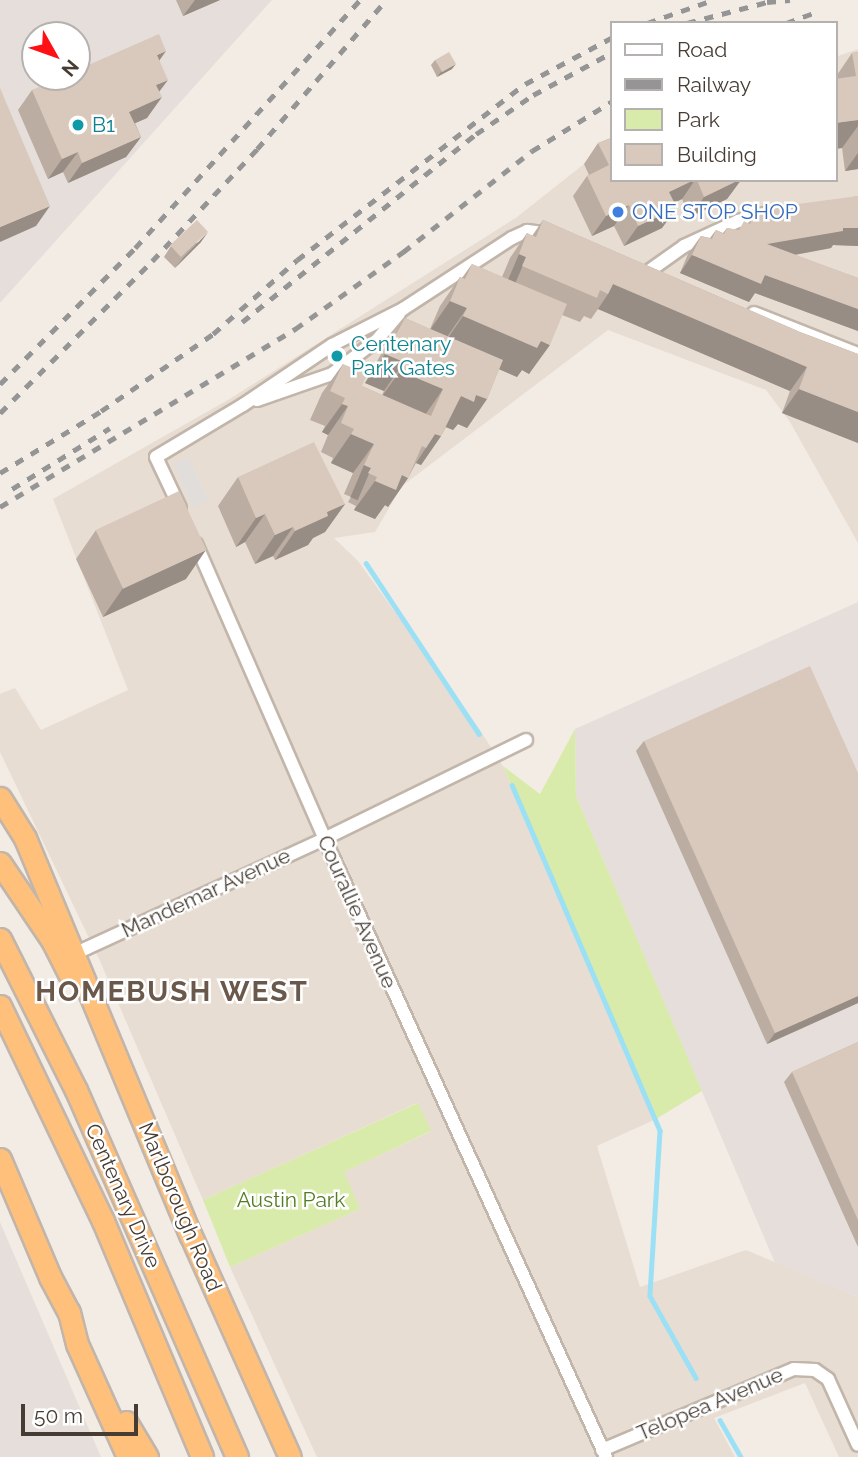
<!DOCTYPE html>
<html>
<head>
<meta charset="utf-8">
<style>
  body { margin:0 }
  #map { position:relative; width:858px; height:1457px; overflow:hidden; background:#f3ece5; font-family:Raleway,sans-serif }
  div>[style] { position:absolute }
  .residential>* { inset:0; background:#e8ddd2 }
  .industrial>* { inset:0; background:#e5deda }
  .green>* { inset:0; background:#d9ebaa }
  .parking>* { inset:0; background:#e1ddda; transform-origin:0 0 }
  .stream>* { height:4.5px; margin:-2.25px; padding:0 2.25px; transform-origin:2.25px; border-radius:2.25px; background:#9ce0f5 }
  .roads { filter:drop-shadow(2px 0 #c2b5aa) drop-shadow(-2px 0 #c2b5aa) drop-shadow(0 2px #c2b5aa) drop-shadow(0 -2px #c2b5aa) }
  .minor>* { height:12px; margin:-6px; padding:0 6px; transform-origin:6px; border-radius:6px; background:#fff }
  .trunk>* { height:21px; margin:-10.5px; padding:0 10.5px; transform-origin:10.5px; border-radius:10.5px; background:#ffc07b }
  .rail>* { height:4.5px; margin-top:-2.25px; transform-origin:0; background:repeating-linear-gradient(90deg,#959595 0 9px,transparent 0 18px) }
  .wall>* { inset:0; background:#bbada2 }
  .shaded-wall>* { inset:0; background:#988d84; transform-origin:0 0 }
  .building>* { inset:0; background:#d9c9bc; transform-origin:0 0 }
  .dots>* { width:19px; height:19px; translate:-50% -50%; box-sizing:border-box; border:4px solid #fff; border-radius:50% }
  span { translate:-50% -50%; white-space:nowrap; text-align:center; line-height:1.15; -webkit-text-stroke:5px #fff; paint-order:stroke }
  .culture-label { font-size:21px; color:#0d838f }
  .left { translate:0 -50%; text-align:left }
  .shop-label { font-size:21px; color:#366cbe }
  .street-label { font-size:21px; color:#463c34 }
  .park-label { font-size:21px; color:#547c24 }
  .district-label { font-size:28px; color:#6a584a; font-weight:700; letter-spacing:2px }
  .legend { position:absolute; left:610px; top:21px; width:228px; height:161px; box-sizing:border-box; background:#fff; border:2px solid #b5b1ae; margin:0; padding:9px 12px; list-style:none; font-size:21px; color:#463c34 }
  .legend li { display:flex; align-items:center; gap:14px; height:35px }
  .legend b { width:35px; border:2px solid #b5b1ae }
  .north { position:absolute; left:21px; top:21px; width:70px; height:70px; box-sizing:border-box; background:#fff; border:2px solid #b5b1ae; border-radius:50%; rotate:130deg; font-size:19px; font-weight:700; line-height:28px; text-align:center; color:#463c34 }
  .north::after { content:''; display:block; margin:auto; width:24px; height:32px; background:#ff1015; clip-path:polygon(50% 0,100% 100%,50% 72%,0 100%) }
  .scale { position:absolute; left:21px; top:1404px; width:117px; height:32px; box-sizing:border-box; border:4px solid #463c34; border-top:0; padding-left:9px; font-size:21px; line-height:24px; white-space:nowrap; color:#463c34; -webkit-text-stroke:5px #fff; paint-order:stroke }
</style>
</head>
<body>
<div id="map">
  <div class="residential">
    <i style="clip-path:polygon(858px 49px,858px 543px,790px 422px,766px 390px,608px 330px,402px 486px,375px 532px,334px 538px,358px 561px,478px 727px,503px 766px,656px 1119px,597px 1146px,640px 1287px,746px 1250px,858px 1297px,858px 1457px,839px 1457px,805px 1383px,714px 1418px,735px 1457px,317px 1457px,230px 1267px,360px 1209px,343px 1172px,430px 1132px,417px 1103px,203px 1200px,100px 961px,0 752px,0 694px,15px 688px,41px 730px,128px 690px,53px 499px,228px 400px,517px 217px,584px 164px,611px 151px,611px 180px,835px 180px,835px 57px)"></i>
  </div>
  <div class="industrial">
    <i style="clip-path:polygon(evenodd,0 0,272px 0,0 303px,0 0,35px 35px,77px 35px,77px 77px,35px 77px,35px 35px)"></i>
    <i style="clip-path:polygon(858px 602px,858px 1297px,775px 1263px,576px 796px,575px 729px)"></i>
    <i style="clip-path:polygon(0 1222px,101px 1457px,0 1457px)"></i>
  </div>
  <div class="green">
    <i style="clip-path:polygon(575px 729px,576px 796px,702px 1091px,656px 1119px,503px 766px,540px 794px)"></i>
    <i style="clip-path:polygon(418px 1103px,431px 1131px,344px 1172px,360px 1209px,230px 1267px,203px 1200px)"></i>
  </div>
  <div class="parking">
    <i style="left:189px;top:457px;width:48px;height:17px;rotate:66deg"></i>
  </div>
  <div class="stream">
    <i style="left:366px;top:563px;width:205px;rotate:56.5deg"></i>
    <i style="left:512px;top:785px;width:376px;rotate:66.8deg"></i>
    <i style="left:660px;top:1131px;width:165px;rotate:93.5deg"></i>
    <i style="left:650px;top:1296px;width:94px;rotate:60.7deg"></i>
    <i style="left:720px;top:1420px;width:43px;rotate:60.4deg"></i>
  </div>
  <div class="roads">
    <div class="minor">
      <i style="left:649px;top:271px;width:43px;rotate:-35.5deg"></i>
      <i style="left:684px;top:246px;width:60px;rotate:-24.8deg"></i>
      <i style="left:738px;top:221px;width:30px;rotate:-15deg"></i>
      <i style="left:754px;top:313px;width:112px;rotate:21.5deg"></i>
      <i style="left:257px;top:400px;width:79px;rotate:-19.1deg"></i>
      <i style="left:332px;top:374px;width:56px;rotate:-37.1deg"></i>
      <i style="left:377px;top:340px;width:34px;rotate:-50deg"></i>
      <i style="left:180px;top:508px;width:56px;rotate:-115.2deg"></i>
      <i style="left:156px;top:457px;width:101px;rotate:-30.9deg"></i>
      <i style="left:243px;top:405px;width:107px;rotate:-34deg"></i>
      <i style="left:332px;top:345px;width:80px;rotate:-26.9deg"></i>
      <i style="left:403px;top:309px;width:130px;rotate:-33.1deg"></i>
      <i style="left:512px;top:238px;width:17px;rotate:-25deg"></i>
      <i style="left:527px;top:231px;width:25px;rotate:7deg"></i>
      <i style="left:196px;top:544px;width:337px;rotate:66.4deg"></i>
      <i style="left:331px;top:853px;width:664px;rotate:65.52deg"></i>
      <i style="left:74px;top:954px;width:275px;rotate:-24.7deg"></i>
      <i style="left:324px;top:839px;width:225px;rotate:-26.1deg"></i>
      <i style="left:602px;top:1450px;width:208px;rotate:-22.9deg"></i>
      <i style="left:794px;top:1369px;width:21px;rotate:3deg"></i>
      <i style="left:815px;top:1370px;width:16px;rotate:35deg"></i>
      <i style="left:828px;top:1379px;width:72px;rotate:65.6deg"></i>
    </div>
    <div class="trunk">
      <i style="left:0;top:798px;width:47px;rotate:58deg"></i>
      <i style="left:25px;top:838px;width:431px;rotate:67.4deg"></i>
      <i style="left:191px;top:1236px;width:242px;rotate:65.9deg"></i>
      <i style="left:0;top:863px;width:93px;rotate:56deg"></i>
      <i style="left:52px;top:940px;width:38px;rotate:63deg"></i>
      <i style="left:0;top:939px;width:169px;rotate:63.3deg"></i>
      <i style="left:76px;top:1090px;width:401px;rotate:66.3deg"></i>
      <i style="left:0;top:1006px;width:238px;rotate:64.4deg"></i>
      <i style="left:103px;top:1221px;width:256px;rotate:67.2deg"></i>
      <i style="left:0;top:1159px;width:128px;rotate:67deg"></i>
      <i style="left:50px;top:1277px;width:40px;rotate:62deg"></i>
      <i style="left:69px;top:1312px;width:33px;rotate:76deg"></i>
      <i style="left:77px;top:1344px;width:124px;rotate:65.7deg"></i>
      <i style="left:126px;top:1422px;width:41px;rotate:59deg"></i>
    </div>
  </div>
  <div class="rail">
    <i style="left:647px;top:23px;width:70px;rotate:-19.2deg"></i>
    <i style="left:687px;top:23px;width:83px;rotate:-14.7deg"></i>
    <i style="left:767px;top:2px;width:23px;rotate:-5deg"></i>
    <i style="left:786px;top:23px;width:30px;rotate:-20deg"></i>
    <i style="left:242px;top:322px;width:300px;rotate:-38.8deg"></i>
    <i style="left:476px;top:134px;width:69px;rotate:-34.4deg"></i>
    <i style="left:533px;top:95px;width:89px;rotate:-28.3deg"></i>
    <i style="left:0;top:384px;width:192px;rotate:-45.2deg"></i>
    <i style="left:135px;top:248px;width:335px;rotate:-47.8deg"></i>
    <i style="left:0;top:413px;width:215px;rotate:-45deg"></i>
    <i style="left:152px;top:261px;width:154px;rotate:-46.8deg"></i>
    <i style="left:257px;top:149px;width:197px;rotate:-49.1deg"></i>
    <i style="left:0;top:473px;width:119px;rotate:-31.5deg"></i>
    <i style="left:101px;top:411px;width:136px;rotate:-34.5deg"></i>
    <i style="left:213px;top:334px;width:112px;rotate:-41.4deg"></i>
    <i style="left:297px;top:260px;width:288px;rotate:-37.7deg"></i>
    <i style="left:525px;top:84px;width:98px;rotate:-28.1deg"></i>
    <i style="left:12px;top:489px;width:115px;rotate:-31.9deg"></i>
    <i style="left:0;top:507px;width:345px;rotate:-31.1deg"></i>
    <i style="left:295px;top:329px;width:133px;rotate:-35.5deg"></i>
    <i style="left:403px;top:252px;width:164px;rotate:-38.1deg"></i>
    <i style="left:532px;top:151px;width:93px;rotate:-31.8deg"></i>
  </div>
  <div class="wall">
    <i style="clip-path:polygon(176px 0,220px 0,183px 16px)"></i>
    <i style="clip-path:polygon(858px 52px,858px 169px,845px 171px,842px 148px,835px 149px,835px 78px,852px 53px)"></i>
    <i style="clip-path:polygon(435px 60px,452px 69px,437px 77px,431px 65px)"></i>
    <i style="clip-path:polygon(159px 61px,159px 92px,147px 118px,135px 123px,141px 137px,126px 157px,68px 183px,63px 172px,48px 179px,18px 110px,32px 90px)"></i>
    <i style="clip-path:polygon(611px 138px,611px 180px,741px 180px,727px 199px,690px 217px,682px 199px,674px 203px,662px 228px,624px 246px,614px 226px,592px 236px,573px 196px,587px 176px,589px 175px,584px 164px,598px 143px)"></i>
    <i style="clip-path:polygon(858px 196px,858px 246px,833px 245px,831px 248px,795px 255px,858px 278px,858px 331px,755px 293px,749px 302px,680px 273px,688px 254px,701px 236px,710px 238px,716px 230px,723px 233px,727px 228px,738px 230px,748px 223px,753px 217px)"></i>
    <i style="clip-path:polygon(543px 220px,800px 332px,858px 354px,858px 443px,782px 413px,790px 391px,598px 309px,591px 319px,584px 316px,580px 322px,562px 315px,529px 374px,522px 370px,517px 377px,499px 369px,487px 399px,467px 428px,458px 424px,453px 430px,446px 427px,441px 436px,421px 465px,416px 463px,408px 478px,388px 507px,385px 505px,375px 519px,354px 510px,356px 506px,348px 502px,351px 497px,344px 494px,353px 473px,331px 463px,333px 458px,321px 452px,328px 435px,322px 432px,325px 426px,310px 420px,322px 393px,343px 364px,362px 386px,382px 395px,384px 391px,365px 383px,385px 347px,405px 318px,430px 329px,440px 306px,460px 277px,462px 278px,472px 264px,502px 277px,510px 258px,527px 233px,532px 236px)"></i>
    <i style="clip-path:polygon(201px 242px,175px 268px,164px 257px,171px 246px)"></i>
    <i style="clip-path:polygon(238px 477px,345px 504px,325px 532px,313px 538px,308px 545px,275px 560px,273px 556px,255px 564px,245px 542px,236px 547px,218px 506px)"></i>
    <i style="clip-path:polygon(96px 530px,186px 579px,103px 617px,76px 559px)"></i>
    <i style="clip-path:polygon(644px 741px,858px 773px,858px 1003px,767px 1044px,636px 751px)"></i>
    <i style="clip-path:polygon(858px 1042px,858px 1247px,784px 1082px,792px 1072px)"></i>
  </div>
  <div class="shaded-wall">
    <i style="clip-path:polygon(195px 0,220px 0,183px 16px)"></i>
    <i style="clip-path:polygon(166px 51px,152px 71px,157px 55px)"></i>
    <i style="clip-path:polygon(456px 64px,452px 69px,437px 77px,441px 72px)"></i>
    <i style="clip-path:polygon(168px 80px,153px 100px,156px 85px)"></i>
    <i style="clip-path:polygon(162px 97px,147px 118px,115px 132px,129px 112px)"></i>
    <i style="clip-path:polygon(858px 120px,858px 126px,842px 148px,835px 149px,835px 123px)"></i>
    <i style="clip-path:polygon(141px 137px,126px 157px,68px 183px,82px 163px)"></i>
    <i style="clip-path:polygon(78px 152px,63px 172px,48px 179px,62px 159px)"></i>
    <i style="clip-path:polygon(858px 153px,858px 169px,845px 171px)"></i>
    <i style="clip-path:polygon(694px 180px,695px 180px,682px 199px,655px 212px,669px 192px)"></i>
    <i style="clip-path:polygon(739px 180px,741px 180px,727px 199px,690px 217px,704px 197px)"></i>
    <i style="clip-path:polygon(629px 205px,614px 226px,592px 236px,606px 216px)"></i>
    <i style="clip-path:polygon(50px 206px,36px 226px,0 242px,0 227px)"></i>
    <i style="clip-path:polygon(677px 208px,662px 228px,624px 246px,638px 226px)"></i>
    <i style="clip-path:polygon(843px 228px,858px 228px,858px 246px,833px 245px,831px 248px,755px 262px,767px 244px)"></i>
    <i style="clip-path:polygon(208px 232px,201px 242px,175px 268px,183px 258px)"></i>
    <i style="left:519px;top:254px;width:8px;height:29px;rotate:23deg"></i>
    <i style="clip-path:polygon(692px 255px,765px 275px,858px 309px,858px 331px,755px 293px,749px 302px,680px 273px)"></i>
    <i style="clip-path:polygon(613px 284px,807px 367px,790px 391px,598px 309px,608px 294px)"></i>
    <i style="clip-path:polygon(450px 301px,467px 308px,447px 337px,430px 330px)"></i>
    <i style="clip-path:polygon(463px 316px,541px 341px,550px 345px,529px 374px,522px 370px,517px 377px,443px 345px)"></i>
    <i style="clip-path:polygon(385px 354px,404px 362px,384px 391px,365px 383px)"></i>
    <i style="clip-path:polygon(400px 371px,443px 389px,423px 418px,380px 399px)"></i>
    <i style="clip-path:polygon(799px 389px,858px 412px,858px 443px,782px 413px)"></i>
    <i style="clip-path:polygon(476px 395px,487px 399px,467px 428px,458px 424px,453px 430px,441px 425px,461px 396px)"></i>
    <i style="clip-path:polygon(342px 404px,348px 406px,328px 435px,322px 432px)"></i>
    <i style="clip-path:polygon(351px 434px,374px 444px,353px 473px,331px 463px)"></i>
    <i style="clip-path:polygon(435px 434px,441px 436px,421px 465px,416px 463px)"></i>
    <i style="left:364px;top:465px;width:8px;height:35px;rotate:23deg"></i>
    <i style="clip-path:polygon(402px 475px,408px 478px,388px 507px,385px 505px,375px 519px,354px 510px,375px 481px)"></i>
    <i style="clip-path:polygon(345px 504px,325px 532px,313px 538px,308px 545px,275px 560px,295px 531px,327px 512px)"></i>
    <i style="clip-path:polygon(265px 514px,245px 542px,236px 547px,256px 518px)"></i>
    <i style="clip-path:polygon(293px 527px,273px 556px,255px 564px,275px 535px)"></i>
    <i style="clip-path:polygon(206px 550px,186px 579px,103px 617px,123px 588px)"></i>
    <i style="clip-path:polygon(858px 996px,858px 1003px,767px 1044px,775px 1033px)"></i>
  </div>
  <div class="building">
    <i style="clip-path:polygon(159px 34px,166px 51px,157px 55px,168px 80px,156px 85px,162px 97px,129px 112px,141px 137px,82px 163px,78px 152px,62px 159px,32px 90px,62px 77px,77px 77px,77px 70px)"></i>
    <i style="left:449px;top:52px;width:14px;height:16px;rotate:60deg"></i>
    <i style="clip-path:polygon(858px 52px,858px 120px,835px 123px,835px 79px,856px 76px,852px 53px)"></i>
    <i style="clip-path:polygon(0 88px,50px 206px,0 227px)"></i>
    <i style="clip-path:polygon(611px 138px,611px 180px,694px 180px,669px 192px,677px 208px,638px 226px,629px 205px,606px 216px,587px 176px,609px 165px,598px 143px)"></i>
    <i style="clip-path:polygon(697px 180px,739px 180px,704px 197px)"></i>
    <i style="clip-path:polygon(858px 196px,858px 228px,843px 228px,843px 231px,767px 244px,858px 278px,858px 309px,765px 275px,761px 284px,692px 255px,701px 236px,712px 239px,716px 230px,724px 234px,727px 228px,739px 230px,744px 221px,750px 224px,753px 217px,783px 206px)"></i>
    <i style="left:197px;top:220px;width:16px;height:37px;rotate:47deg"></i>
    <i style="clip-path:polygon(543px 220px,800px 332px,858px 354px,858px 412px,799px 389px,807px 367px,613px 284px,608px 294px,600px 290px,597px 298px,522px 266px,526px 257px,519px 254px,527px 233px,536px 237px)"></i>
    <i style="clip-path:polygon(472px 264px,567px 304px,550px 345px,541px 341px,537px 348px,463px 316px,467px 308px,450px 301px,460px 277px,465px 279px)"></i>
    <i style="clip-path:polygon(405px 318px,503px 360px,487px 399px,476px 395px,474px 402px,461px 396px,441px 436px,435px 434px,426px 448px,422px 446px,408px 478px,402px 475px,396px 490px,375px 481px,377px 477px,368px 473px,371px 468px,364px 465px,374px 444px,351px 434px,354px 429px,341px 423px,348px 406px,342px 404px,345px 398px,330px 391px,343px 364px,367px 374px,362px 386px,431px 416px,443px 389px,400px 371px,404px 362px,385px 354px)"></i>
    <i style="clip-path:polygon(314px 442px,345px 504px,327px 512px,328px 516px,295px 531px,293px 527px,275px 535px,265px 514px,256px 518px,238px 477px)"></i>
    <i style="left:179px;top:491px;width:65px;height:92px;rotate:65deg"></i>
    <i style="clip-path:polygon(810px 666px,858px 773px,858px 996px,775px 1033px,644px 741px)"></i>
    <i style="clip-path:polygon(858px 1042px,858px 1220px,792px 1072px)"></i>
  </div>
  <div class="dots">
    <i style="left:78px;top:125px;background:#0f9aa8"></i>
    <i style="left:618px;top:212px;background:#3f7fe0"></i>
    <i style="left:337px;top:356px;background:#0f9aa8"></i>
  </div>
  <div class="culture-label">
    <span class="left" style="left:92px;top:125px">B1</span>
    <span class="left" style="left:351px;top:356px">Centenary<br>Park Gates</span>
  </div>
  <div class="shop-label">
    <span class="left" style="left:632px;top:212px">ONE STOP SHOP</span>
  </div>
  <div class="street-label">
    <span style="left:206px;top:893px;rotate:-25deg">Mandemar Avenue</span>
    <span style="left:357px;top:912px;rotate:66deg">Courallie Avenue</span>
    <span style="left:123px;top:1196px;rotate:66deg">Centenary Drive</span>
    <span style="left:180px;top:1207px;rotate:67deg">Marlborough Road</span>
    <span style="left:710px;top:1404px;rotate:-23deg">Telopea Avenue</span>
  </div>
  <div class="park-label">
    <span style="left:291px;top:1200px">Austin Park</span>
  </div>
  <div class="district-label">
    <span style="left:172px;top:992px">HOMEBUSH WEST</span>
  </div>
  <ul class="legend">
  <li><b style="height:9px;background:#fff"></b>Road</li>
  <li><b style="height:9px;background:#959595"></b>Railway</li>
  <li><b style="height:19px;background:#d9ebaa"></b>Park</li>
  <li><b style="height:19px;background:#d9c9bc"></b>Building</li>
  </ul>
  <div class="north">N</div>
  <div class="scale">50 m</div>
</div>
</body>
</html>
